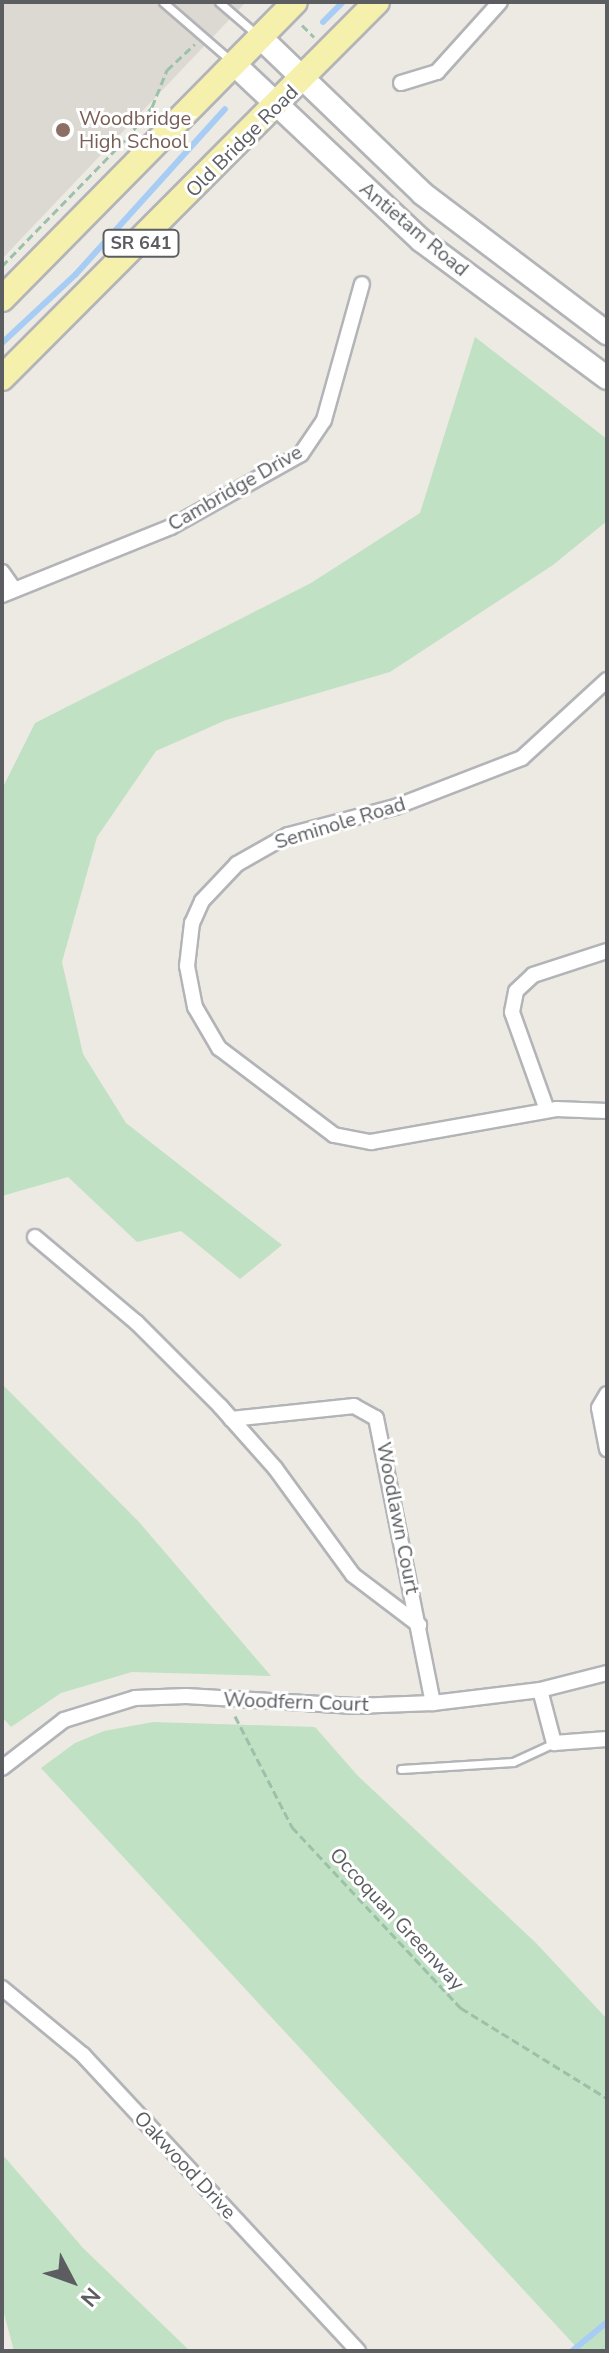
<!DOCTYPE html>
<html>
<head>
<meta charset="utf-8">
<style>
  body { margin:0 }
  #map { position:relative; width:609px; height:2353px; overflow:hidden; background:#eceae2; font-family:"Nunito Sans",sans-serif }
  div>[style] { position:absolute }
  .education>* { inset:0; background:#dbd9d1 }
  .green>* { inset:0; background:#c1e1c4 }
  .stream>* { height:6px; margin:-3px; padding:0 3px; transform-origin:3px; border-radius:3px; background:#a8cdf5 }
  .path>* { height:3px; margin-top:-1.5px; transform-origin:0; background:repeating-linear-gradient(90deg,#9cc1a9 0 8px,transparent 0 12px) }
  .roads { filter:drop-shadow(2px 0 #b3b4b8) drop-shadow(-2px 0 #b3b4b8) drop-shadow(0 2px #b3b4b8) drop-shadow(0 -2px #b3b4b8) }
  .lane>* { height:7px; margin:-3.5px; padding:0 3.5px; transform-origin:3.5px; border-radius:3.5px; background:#fff }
  .street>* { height:14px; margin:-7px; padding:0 7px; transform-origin:7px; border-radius:7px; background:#fff }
  .secondary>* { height:22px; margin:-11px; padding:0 11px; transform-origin:11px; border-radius:11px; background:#fff }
  .primary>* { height:24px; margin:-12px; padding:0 12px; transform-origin:12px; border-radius:12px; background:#f6f0ad }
  .dots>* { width:22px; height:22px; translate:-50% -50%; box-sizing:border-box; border:4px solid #fff; border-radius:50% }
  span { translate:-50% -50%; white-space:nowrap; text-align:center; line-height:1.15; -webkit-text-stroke:6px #fff; paint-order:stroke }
  .shield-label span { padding:2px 6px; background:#fff; border:2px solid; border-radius:6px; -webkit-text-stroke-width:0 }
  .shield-label { font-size:18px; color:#5b5d61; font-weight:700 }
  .education-label { font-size:20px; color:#785e54 }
  .left { translate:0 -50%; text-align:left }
  .street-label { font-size:20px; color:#5b5d61 }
  .frame { position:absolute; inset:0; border:4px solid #5b5d61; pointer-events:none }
  .north { position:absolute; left:32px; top:2241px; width:80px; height:80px; -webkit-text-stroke:6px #fff; paint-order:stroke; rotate:131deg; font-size:22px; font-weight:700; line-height:32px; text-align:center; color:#5b5d61 }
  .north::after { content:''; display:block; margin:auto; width:28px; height:36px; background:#5b5d61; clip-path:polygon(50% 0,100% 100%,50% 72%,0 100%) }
</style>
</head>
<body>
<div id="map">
  <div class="education">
    <i style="clip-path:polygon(2px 2px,246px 2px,2px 259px)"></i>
  </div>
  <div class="green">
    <i style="clip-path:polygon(475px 337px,607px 439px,607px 521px,553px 565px,390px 672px,226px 720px,156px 751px,97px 837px,62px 962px,83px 1054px,126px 1123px,282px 1245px,240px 1279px,181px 1231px,137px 1242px,68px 1177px,2px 1196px,2px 789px,35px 723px,311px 583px,420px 513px)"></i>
    <i style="clip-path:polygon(2px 1384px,139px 1522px,271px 1676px,132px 1672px,61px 1693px,11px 1727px,2px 1717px)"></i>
    <i style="clip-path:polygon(153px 1722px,315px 1727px,358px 1776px,536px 1943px,607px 2019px,607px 2351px,580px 2351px,41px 1768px,75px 1743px,104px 1731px)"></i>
    <i style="clip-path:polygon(2px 2154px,83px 2248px,190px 2351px,14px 2351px,2px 2306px)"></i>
  </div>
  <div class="stream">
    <i style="left:323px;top:22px;width:28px;rotate:-45deg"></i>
    <i style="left:2px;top:343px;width:101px;rotate:-43deg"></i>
    <i style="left:76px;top:274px;width:222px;rotate:-47.9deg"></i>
    <i style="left:572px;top:2351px;width:45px;rotate:-39.6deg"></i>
  </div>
  <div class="path">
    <i style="left:302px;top:25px;width:17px;rotate:45deg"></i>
    <i style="left:2px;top:266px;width:177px;rotate:-45.7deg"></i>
    <i style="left:126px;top:139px;width:41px;rotate:-50.9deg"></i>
    <i style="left:152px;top:107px;width:40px;rotate:-68deg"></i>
    <i style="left:167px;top:70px;width:38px;rotate:-43deg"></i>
    <i style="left:235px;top:1716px;width:125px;rotate:62.8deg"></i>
    <i style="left:292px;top:1827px;width:248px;rotate:47deg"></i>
    <i style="left:461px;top:2008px;width:172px;rotate:31.7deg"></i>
  </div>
  <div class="roads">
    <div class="lane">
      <i style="left:163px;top:2px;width:90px;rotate:40.9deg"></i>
      <i style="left:219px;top:2px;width:48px;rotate:40.7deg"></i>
      <i style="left:401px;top:1769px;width:112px;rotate:-3.6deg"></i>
      <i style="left:513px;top:1762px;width:45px;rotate:-24.9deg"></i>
    </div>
    <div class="street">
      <i style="left:401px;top:83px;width:38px;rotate:-17deg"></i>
      <i style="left:437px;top:72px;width:94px;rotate:-48deg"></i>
      <i style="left:2px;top:572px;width:19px;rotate:55deg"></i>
      <i style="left:2px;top:595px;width:182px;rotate:-21.9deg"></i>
      <i style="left:171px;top:527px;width:149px;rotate:-29.3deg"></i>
      <i style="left:301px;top:454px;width:41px;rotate:-55.9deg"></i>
      <i style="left:324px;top:420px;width:141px;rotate:-74.4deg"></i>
      <i style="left:607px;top:680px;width:115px;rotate:137.5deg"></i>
      <i style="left:522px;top:758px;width:136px;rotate:158.9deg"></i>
      <i style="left:395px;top:807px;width:111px;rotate:165.3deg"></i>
      <i style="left:288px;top:835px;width:59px;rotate:150.4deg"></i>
      <i style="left:237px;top:864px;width:51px;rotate:133.4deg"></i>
      <i style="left:202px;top:901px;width:24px;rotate:114deg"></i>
      <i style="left:192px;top:923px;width:43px;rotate:96.6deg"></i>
      <i style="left:187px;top:966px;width:42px;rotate:79deg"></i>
      <i style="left:195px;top:1007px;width:48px;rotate:59.7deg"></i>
      <i style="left:219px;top:1048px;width:144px;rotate:37.1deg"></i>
      <i style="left:334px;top:1135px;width:38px;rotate:11deg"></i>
      <i style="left:371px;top:1142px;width:188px;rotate:-10.1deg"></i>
      <i style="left:556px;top:1109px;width:51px;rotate:2.2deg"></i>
      <i style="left:547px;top:1110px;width:104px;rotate:-109.7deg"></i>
      <i style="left:512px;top:1012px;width:21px;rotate:-79deg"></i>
      <i style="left:516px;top:991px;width:23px;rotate:-43deg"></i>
      <i style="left:533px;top:975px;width:78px;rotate:-18deg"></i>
      <i style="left:35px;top:1237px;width:132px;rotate:40.1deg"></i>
      <i style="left:136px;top:1322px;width:119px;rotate:45deg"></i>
      <i style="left:220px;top:1406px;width:83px;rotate:48.4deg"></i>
      <i style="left:275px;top:1468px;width:132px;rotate:53.9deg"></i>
      <i style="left:353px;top:1575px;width:83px;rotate:37.1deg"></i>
      <i style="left:607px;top:1394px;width:16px;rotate:120deg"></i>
      <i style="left:599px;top:1408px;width:42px;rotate:79deg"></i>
      <i style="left:231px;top:1419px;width:124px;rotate:-6deg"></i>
      <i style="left:354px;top:1406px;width:25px;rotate:29deg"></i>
      <i style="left:376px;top:1418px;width:291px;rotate:78.7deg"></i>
      <i style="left:540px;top:1690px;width:55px;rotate:75.2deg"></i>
      <i style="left:554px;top:1743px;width:53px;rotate:-4.3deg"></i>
      <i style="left:2px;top:1768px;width:78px;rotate:-37.7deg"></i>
      <i style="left:64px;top:1720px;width:74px;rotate:-17.2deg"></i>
      <i style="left:135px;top:1698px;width:51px;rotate:-2.2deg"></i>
      <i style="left:186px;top:1696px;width:169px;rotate:3.4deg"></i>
      <i style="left:355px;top:1706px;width:78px;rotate:-2.2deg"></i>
      <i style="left:433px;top:1703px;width:108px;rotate:-6.9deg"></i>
      <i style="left:540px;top:1690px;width:69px;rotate:-14.2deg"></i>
      <i style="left:2px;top:1988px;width:105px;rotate:39.6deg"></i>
      <i style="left:83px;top:2055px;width:404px;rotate:47.1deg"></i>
    </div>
    <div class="secondary">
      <i style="left:260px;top:37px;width:226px;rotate:43.9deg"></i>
      <i style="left:423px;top:194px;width:231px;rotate:37.1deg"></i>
      <i style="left:234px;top:64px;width:258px;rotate:43.3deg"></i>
      <i style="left:422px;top:241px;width:230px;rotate:36.5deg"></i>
    </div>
    <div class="primary">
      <i style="left:2px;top:299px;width:417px;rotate:-45.4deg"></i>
      <i style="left:2px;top:378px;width:531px;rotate:-45.08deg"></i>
    </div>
  </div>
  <div class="dots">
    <i style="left:63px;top:130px;background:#8d6e63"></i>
  </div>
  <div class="shield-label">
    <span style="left:141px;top:243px">SR 641</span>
  </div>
  <div class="education-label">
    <span class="left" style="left:79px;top:130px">Woodbridge<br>High School</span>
  </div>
  <div class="street-label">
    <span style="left:242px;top:141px;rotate:-45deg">Old Bridge Road</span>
    <span style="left:414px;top:229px;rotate:40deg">Antietam Road</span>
    <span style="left:235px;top:488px;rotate:-30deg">Cambridge Drive</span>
    <span style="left:340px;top:823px;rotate:-17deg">Seminole Road</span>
    <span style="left:398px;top:1518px;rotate:79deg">Woodlawn Court</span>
    <span style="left:296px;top:1702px;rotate:2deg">Woodfern Court</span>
    <span style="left:397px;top:1919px;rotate:47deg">Occoquan Greenway</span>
    <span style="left:185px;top:2165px;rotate:47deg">Oakwood Drive</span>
  </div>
  <div class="frame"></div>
  <div class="north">N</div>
</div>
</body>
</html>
